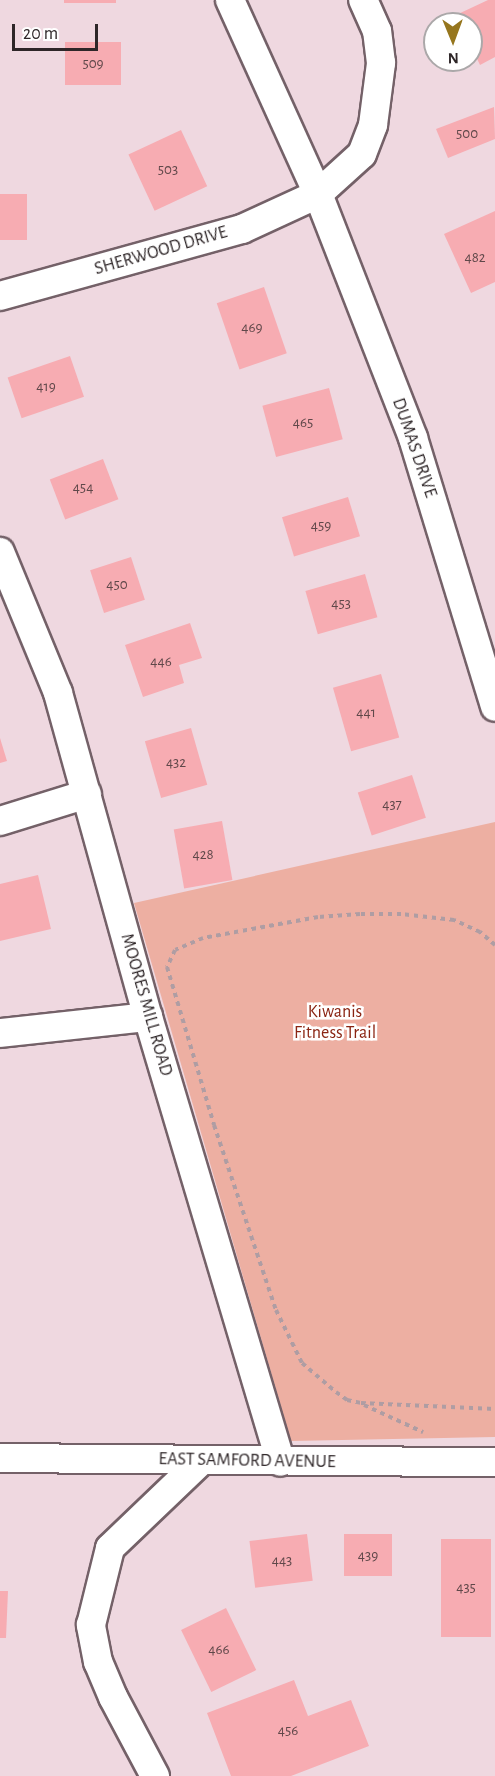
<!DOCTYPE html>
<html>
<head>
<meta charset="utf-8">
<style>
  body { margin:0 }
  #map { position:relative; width:495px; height:1776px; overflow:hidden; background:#efd8e0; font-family:"Alegreya Sans",sans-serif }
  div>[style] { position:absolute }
  .green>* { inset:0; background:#edafa2 }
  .building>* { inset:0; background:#f7acb2; transform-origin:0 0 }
  .path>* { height:4px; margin-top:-2px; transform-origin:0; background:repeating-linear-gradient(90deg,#af9da3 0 4.5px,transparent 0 9px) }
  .roads { filter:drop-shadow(2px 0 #746168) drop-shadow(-2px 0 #746168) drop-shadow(0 2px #746168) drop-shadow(0 -2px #746168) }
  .minor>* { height:28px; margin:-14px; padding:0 14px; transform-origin:14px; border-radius:14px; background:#fff }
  span { translate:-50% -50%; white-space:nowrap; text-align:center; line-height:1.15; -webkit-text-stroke:5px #fff; paint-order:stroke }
  .number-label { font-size:15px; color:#60484a }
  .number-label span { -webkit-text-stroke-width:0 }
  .street-label { font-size:18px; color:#2e2628 }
  .park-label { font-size:18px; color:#8a2412 }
  .north { position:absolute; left:423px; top:12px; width:60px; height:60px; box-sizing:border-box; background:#fff; border:2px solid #aba8a9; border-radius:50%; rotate:179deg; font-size:16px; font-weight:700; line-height:24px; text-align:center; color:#2e2628 }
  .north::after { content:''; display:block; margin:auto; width:21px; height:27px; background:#96761e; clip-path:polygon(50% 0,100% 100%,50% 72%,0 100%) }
  .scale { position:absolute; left:12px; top:24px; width:86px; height:27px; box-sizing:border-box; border:3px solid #2e2628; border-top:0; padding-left:8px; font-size:18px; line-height:21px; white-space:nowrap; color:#2e2628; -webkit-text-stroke:4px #fff; paint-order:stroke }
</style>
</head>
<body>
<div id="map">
  <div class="green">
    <i style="clip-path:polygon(495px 822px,495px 1437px,291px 1441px,134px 903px)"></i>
  </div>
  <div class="building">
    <i style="left:64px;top:0;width:52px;height:3px"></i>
    <i style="clip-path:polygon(488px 0,495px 0,495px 57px,480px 65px,471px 46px,471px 24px,460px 24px,456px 15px)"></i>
    <i style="left:121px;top:42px;width:43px;height:56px;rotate:90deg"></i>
    <i style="clip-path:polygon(494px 107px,495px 139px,448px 158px,436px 129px)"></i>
    <i style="left:181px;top:130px;width:62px;height:58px;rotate:65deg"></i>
    <i style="left:0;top:194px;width:27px;height:46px"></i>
    <i style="clip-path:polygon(495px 211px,495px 282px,471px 293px,444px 234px)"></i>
    <i style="left:264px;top:287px;width:70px;height:50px;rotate:71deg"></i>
    <i style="left:70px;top:356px;width:43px;height:66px;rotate:71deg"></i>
    <i style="left:329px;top:388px;width:53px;height:69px;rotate:75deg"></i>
    <i style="left:103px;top:459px;width:43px;height:57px;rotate:69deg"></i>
    <i style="left:348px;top:497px;width:41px;height:69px;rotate:73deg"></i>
    <i style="left:131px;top:557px;width:45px;height:43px;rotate:72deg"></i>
    <i style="left:365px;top:574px;width:45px;height:62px;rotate:74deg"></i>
    <i style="clip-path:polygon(190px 623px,202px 658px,179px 665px,184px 683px,143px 697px,125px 645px)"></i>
    <i style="left:381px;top:674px;width:66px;height:50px;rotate:74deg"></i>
    <i style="left:191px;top:728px;width:59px;height:48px;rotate:74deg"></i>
    <i style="clip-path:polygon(0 738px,7px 761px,0 763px)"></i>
    <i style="left:412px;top:775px;width:45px;height:57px;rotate:72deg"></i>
    <i style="left:222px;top:821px;width:60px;height:49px;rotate:80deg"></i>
    <i style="clip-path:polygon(38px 875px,51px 929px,0 941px,0 884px)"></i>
    <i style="left:307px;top:1534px;width:47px;height:58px;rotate:83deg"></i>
    <i style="left:392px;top:1534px;width:42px;height:48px;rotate:90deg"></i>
    <i style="left:441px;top:1539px;width:50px;height:98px"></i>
    <i style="clip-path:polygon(0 1591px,8px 1591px,6px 1638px,0 1638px)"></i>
    <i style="left:226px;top:1608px;width:69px;height:50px;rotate:64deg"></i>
    <i style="clip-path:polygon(294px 1680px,308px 1716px,351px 1700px,369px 1746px,291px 1776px,231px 1776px,207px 1713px)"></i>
  </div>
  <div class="path">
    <i style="left:495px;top:945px;width:20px;rotate:-139deg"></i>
    <i style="left:480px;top:932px;width:29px;rotate:-155deg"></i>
    <i style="left:454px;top:920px;width:53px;rotate:-173.5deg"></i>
    <i style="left:401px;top:914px;width:41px;rotate:180deg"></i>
    <i style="left:360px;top:914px;width:42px;rotate:175.9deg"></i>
    <i style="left:318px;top:917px;width:117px;rotate:169.7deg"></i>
    <i style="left:203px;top:938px;width:30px;rotate:157deg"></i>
    <i style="left:175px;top:950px;width:19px;rotate:115deg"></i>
    <i style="left:167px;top:967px;width:165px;rotate:73.4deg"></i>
    <i style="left:214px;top:1125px;width:195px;rotate:71.5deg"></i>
    <i style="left:276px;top:1310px;width:59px;rotate:63.9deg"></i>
    <i style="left:302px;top:1363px;width:45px;rotate:40.5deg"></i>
    <i style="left:336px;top:1392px;width:14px;rotate:36deg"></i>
    <i style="left:347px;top:1400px;width:14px;rotate:12deg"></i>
    <i style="left:361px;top:1403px;width:134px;rotate:2.6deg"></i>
    <i style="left:364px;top:1405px;width:65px;rotate:24.6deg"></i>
  </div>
  <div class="roads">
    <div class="minor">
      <i style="left:230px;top:0;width:213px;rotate:65.6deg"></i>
      <i style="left:318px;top:194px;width:262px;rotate:68.7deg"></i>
      <i style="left:413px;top:438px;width:281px;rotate:73deg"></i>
      <i style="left:0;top:296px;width:251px;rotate:-15.5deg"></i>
      <i style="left:242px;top:229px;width:84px;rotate:-24.7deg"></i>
      <i style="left:318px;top:194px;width:59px;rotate:-42.3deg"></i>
      <i style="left:362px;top:154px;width:31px;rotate:-69deg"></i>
      <i style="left:373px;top:125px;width:63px;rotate:-82.6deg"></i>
      <i style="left:381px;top:63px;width:32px;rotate:-97deg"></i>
      <i style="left:377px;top:31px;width:34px;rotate:-114deg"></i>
      <i style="left:0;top:552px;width:152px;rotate:67.6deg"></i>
      <i style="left:58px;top:693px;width:336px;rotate:74.5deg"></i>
      <i style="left:148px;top:1017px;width:464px;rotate:73.4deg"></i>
      <i style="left:0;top:821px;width:91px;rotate:-17.2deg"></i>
      <i style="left:0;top:1033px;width:149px;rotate:-6.2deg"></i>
      <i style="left:0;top:1458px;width:495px;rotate:0.5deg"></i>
      <i style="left:155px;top:1776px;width:89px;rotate:-118deg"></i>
      <i style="left:113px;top:1697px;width:38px;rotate:-113deg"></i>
      <i style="left:98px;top:1662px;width:38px;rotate:-101deg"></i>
      <i style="left:91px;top:1625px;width:79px;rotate:-76.1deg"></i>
      <i style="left:110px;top:1548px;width:126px;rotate:-43.7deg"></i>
    </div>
  </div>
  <div class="number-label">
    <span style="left:93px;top:64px">509</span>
    <span style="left:467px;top:134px">500</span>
    <span style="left:168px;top:170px">503</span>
    <span style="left:475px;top:258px">482</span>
    <span style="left:252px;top:328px">469</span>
    <span style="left:46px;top:387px">419</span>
    <span style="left:303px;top:423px">465</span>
    <span style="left:83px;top:488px">454</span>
    <span style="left:321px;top:526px">459</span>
    <span style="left:117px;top:585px">450</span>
    <span style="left:341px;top:604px">453</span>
    <span style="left:161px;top:662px">446</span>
    <span style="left:366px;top:713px">441</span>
    <span style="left:176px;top:763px">432</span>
    <span style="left:392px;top:805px">437</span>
    <span style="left:203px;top:855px">428</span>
    <span style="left:368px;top:1556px">439</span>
    <span style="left:282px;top:1561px">443</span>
    <span style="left:466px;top:1588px">435</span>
    <span style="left:219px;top:1650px">466</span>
    <span style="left:288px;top:1731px">456</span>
  </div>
  <div class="street-label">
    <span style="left:161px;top:251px;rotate:-16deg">SHERWOOD DRIVE</span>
    <span style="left:414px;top:448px;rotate:71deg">DUMAS DRIVE</span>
    <span style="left:146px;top:1005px;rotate:74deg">MOORES MILL ROAD</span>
    <span style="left:247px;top:1461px;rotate:1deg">EAST SAMFORD AVENUE</span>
  </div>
  <div class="park-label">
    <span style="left:335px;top:1023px">Kiwanis<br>Fitness Trail</span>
  </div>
  <div class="north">N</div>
  <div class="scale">20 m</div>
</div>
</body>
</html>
